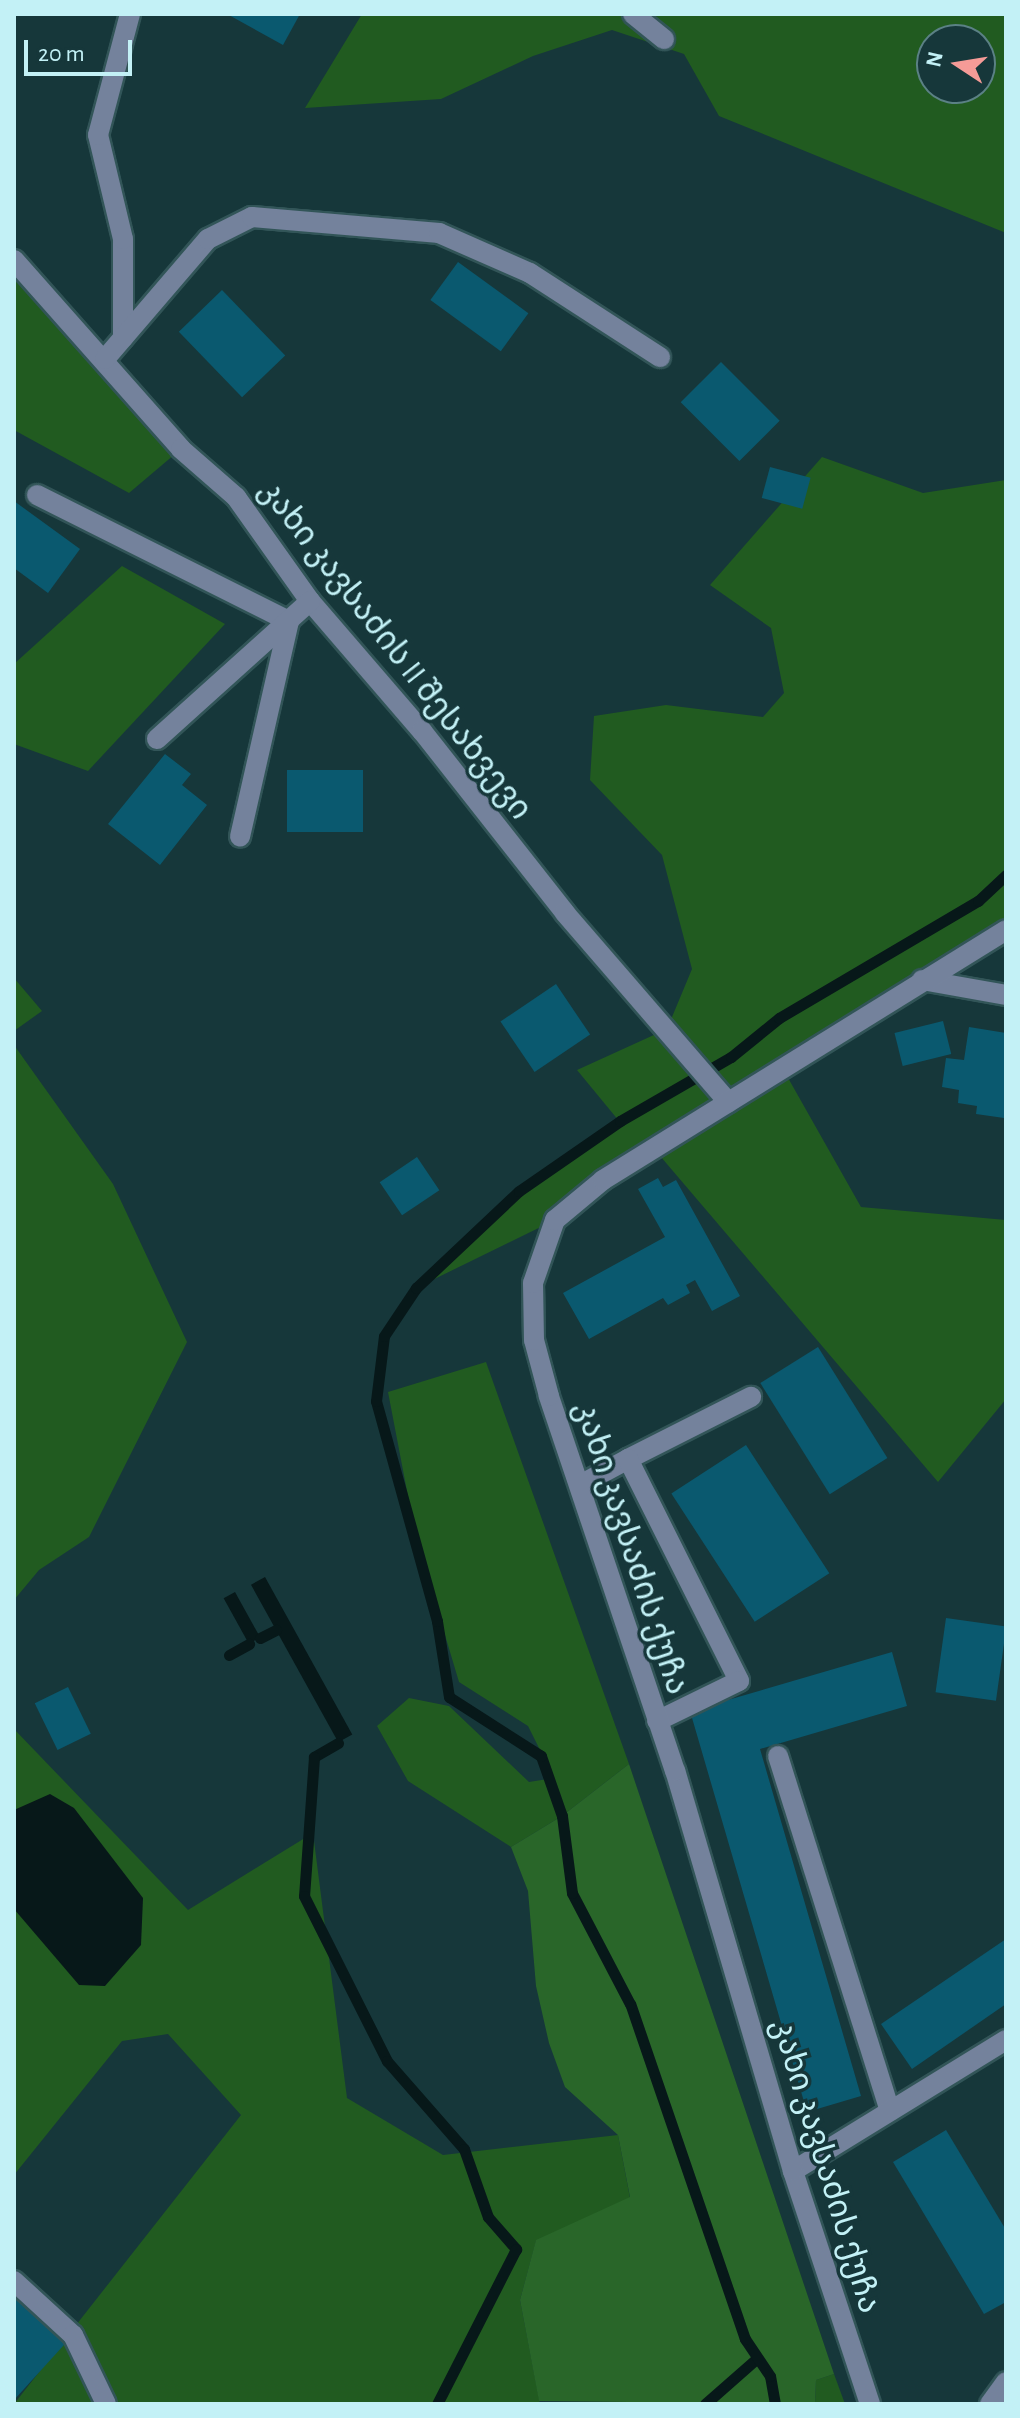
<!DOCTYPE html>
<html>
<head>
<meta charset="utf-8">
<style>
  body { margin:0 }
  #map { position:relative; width:1020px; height:2418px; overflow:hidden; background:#16373a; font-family:"Alegreya Sans","Noto Sans Georgian",sans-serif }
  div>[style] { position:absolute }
  .green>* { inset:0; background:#215b20 }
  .forest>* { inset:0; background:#296629 }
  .water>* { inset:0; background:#071819; transform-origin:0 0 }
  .stream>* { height:11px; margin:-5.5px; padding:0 5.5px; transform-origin:5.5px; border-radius:5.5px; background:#071819 }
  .building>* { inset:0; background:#0a596f; transform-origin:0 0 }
  .roads { filter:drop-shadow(2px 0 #325558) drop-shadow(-2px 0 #325558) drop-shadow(0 2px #325558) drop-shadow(0 -2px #325558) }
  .minor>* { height:20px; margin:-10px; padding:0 10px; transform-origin:10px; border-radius:10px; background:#74829c }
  span { translate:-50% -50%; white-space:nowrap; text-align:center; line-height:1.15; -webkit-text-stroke:7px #16373a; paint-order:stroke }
  .street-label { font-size:32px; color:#c3f1f6 }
  .frame { position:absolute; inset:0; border:16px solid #c3f1f6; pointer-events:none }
  .north { position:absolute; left:916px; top:24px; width:80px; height:80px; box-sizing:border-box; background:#16373a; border:2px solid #5b8185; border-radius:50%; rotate:282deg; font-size:22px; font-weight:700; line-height:32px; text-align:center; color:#c3f1f6 }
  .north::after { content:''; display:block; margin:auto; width:28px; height:36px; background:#f59b97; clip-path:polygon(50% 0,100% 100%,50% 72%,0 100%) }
  .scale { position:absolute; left:24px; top:40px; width:108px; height:36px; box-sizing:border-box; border:4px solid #c3f1f6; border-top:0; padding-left:10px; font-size:24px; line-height:28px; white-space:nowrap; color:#c3f1f6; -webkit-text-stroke:6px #16373a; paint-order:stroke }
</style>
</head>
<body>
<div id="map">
  <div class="green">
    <i style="clip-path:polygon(evenodd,362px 14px,1006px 14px,1006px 233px,719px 116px,684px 54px,612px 30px,533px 56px,441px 99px,305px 108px,362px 14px,932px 40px,980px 40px,980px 88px,932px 88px,932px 40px)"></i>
    <i style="clip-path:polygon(14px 260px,181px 449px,129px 493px,14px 430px)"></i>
    <i style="clip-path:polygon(822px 457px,923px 493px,1006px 480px,1006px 930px,783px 1069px,861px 1207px,1006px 1220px,1006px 1399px,938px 1482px,655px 1150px,555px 1220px,416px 1288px,485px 1218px,619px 1121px,577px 1070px,667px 1029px,692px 969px,662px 855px,590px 780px,594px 716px,666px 705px,763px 717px,784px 693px,771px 628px,710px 585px)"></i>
    <i style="clip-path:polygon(122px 566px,225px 624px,88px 771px,14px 744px,14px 664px)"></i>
    <i style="clip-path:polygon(14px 978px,42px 1011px,14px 1031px)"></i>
    <i style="clip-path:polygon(14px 1045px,113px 1184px,187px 1342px,89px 1537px,39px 1570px,14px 1600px)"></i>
    <i style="clip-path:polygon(486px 1362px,629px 1764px,562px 1816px,511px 1847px,408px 1781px,377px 1726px,409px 1698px,449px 1706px,529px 1782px,554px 1778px,528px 1726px,459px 1682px,416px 1538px,388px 1392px)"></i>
    <i style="clip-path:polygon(14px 1729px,188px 1910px,313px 1833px,347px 2098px,443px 2155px,618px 2135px,630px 2198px,536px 2241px,520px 2300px,540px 2404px,14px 2404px,241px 2115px,168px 2034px,122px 2041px,14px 2175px)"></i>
    <i style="clip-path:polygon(834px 2374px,845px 2404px,815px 2404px,816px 2380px)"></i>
  </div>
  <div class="forest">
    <i style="clip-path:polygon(629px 1764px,834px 2374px,816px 2380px,815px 2404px,539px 2401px,520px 2300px,536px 2240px,630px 2197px,618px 2135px,565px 2087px,549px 2043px,536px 1986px,528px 1891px,511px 1847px,562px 1816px)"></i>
  </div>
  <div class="water">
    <i style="left:265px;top:1577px;width:180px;height:16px;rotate:61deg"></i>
    <i style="left:235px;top:1592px;width:52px;height:13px;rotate:61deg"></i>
    <i style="clip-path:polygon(50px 1794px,74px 1808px,143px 1898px,141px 1945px,105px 1986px,79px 1985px,14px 1909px,14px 1810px)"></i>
  </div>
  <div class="stream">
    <i style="left:260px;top:1638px;width:18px;rotate:-27deg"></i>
    <i style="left:229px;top:1655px;width:23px;rotate:-29deg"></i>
    <i style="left:338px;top:1743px;width:28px;rotate:150deg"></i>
    <i style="left:314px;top:1757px;width:139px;rotate:94.1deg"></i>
    <i style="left:304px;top:1896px;width:185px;rotate:63.3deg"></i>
    <i style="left:387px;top:2061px;width:117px;rotate:48.8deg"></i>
    <i style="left:464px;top:2149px;width:72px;rotate:70.6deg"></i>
    <i style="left:488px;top:2217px;width:43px;rotate:48.8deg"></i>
    <i style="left:516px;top:2249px;width:174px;rotate:117deg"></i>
    <i style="left:705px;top:2404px;width:68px;rotate:-41.4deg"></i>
    <i style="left:775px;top:2404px;width:28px;rotate:-100deg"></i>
    <i style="left:770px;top:2376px;width:45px;rotate:-124deg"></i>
    <i style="left:745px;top:2339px;width:354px;rotate:-108.9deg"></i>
    <i style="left:630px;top:2004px;width:125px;rotate:-117.6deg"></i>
    <i style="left:572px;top:1893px;width:78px;rotate:-97.4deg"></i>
    <i style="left:562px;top:1816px;width:64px;rotate:-109.3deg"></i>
    <i style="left:541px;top:1756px;width:109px;rotate:-147.3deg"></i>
    <i style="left:449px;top:1697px;width:77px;rotate:-99deg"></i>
    <i style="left:437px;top:1621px;width:228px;rotate:-105.5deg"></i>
    <i style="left:376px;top:1401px;width:65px;rotate:-83deg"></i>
    <i style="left:384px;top:1336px;width:58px;rotate:-56.3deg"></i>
    <i style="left:416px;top:1288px;width:141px;rotate:-43.3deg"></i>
    <i style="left:519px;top:1191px;width:123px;rotate:-34.7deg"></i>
    <i style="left:620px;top:1121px;width:128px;rotate:-30deg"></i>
    <i style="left:731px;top:1057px;width:62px;rotate:-39.1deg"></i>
    <i style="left:779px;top:1018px;width:231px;rotate:-30.5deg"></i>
    <i style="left:978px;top:901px;width:38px;rotate:-43deg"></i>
  </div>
  <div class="building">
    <i style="clip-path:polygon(227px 14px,300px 14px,283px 45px)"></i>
    <i style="left:458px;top:262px;width:87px;height:47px;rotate:36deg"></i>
    <i style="left:222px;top:290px;width:91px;height:60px;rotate:46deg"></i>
    <i style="left:721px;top:362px;width:83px;height:57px;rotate:45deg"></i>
    <i style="left:770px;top:467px;width:42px;height:32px;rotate:15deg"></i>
    <i style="clip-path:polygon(14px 501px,80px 549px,48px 593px,14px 568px)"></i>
    <i style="clip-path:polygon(165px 754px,191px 774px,182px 785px,207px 805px,160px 865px,108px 824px)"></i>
    <i style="left:363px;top:770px;width:62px;height:76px;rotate:90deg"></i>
    <i style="left:556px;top:984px;width:61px;height:67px;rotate:56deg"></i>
    <i style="left:943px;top:1021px;width:34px;height:50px;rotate:76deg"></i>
    <i style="clip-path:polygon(969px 1027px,1006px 1033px,1004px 1118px,976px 1114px,977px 1106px,958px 1103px,959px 1090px,942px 1087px,946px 1058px,964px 1060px)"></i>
    <i style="left:417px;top:1157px;width:40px;height:45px;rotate:56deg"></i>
    <i style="clip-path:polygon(658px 1178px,663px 1187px,676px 1180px,740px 1296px,712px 1311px,695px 1280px,686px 1285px,690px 1293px,668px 1305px,663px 1298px,589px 1339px,563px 1293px,665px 1237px,638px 1189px)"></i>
    <i style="left:818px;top:1347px;width:131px;height:68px;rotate:58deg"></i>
    <i style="left:746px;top:1445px;width:153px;height:89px;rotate:57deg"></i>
    <i style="left:946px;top:1618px;width:61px;height:75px;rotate:8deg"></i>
    <i style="clip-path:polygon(892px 1652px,907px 1706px,760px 1749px,861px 2096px,807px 2112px,690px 1711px)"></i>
    <i style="left:68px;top:1687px;width:52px;height:37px;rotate:64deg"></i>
    <i style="clip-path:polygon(1006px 1939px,1006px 2004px,912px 2069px,881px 2024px)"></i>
    <i style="clip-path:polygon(946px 2130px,1006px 2230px,1006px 2302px,984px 2314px,893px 2162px)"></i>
    <i style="clip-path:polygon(14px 2281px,73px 2335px,14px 2400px)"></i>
  </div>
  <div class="roads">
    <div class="minor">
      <i style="left:633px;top:14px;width:40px;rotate:39deg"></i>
      <i style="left:14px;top:260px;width:252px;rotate:48.5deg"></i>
      <i style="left:181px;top:449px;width:73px;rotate:41.1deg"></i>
      <i style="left:236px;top:497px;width:128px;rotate:54.6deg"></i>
      <i style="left:310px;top:601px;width:172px;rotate:49.3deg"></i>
      <i style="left:422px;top:731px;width:231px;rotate:51.8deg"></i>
      <i style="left:565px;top:913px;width:250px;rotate:49.2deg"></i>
      <i style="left:123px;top:338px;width:99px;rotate:-90deg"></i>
      <i style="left:123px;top:239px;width:107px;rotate:-103.5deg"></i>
      <i style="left:98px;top:135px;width:125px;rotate:-75.2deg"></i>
      <i style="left:105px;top:359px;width:158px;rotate:-49.4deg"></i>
      <i style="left:208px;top:239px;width:49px;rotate:-26.6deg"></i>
      <i style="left:252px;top:217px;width:188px;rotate:4.9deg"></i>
      <i style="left:439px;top:233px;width:99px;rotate:23.7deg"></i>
      <i style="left:530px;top:273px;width:155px;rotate:32.9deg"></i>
      <i style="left:37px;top:495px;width:282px;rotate:26.6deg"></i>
      <i style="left:289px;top:621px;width:221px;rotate:102.8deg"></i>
      <i style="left:157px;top:739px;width:206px;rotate:-42deg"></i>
      <i style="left:922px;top:980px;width:85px;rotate:10.1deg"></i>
      <i style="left:628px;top:1459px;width:138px;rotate:-26.8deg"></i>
      <i style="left:580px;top:1485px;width:55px;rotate:-28.4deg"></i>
      <i style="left:628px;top:1459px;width:248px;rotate:63.4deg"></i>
      <i style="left:739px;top:1681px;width:91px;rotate:154deg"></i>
      <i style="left:778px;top:1756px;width:372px;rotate:72.5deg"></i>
      <i style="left:793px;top:2171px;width:250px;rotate:-31.6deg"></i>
      <i style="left:14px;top:2281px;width:80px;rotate:42.5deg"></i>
      <i style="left:73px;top:2335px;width:76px;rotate:64.4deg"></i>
      <i style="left:870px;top:2404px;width:245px;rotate:-108.3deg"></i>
      <i style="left:793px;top:2171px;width:417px;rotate:-106.4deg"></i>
      <i style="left:675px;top:1771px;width:396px;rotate:-108.6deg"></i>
      <i style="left:549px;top:1396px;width:58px;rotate:-105deg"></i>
      <i style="left:534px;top:1340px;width:57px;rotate:-91deg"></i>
      <i style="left:533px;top:1283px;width:67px;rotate:-70.8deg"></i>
      <i style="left:555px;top:1220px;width:62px;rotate:-39.8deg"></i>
      <i style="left:603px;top:1180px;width:474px;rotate:-31.8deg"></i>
      <i style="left:990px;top:2404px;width:27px;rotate:-54deg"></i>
    </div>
  </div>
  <div class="street-label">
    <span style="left:395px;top:650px;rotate:52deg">კახი კავსაძის II შესახვევი</span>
    <span style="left:631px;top:1548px;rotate:72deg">კახი კავსაძის ქუჩა</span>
    <span style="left:826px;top:2166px;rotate:73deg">კახი კავსაძის ქუჩა</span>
  </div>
  <div class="frame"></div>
  <div class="north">N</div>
  <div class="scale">20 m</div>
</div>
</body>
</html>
